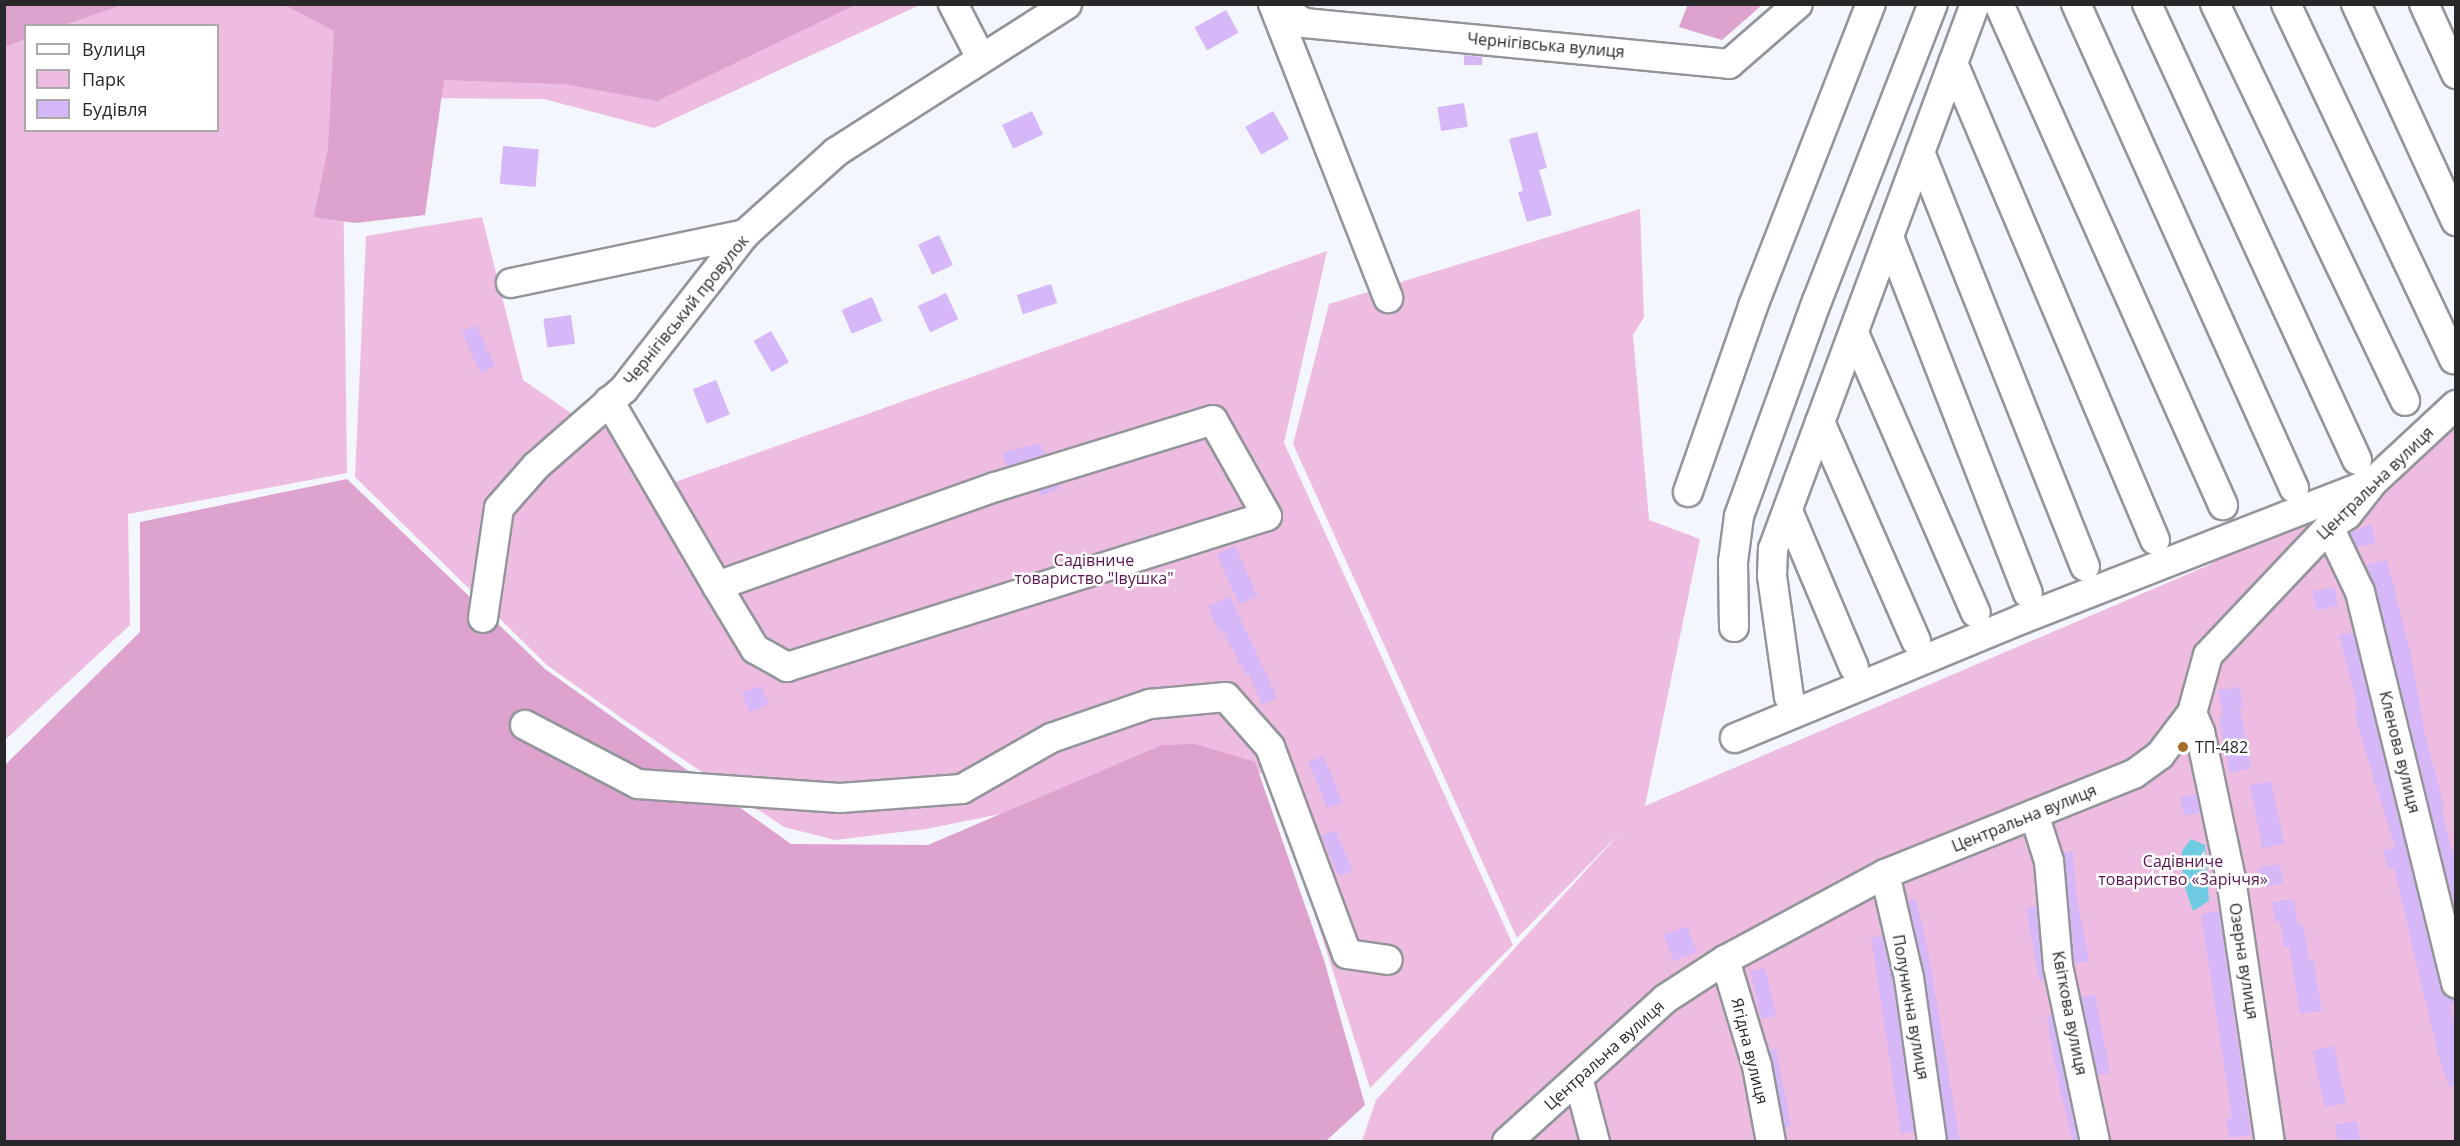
<!DOCTYPE html>
<html>
<head>
<meta charset="utf-8">
<style>
  body { margin:0 }
  #map { position:relative; width:2460px; height:1146px; overflow:hidden; background:#f4f6fd; font-family:"Open Sans",sans-serif }
  div>[style] { position:absolute }
  .green>* { inset:0; background:#eebce1 }
  .forest>* { inset:0; background:#dea2cf }
  .water>* { inset:0; background:#6fcbe2 }
  .building>* { inset:0; background:#d6b8f8; transform-origin:0 0 }
  .roads { filter:drop-shadow(2px 0 #93959b) drop-shadow(-2px 0 #93959b) drop-shadow(0 2px #93959b) drop-shadow(0 -2px #93959b) }
  .minor>* { height:28px; margin:-14px; padding:0 14px; transform-origin:14px; border-radius:14px; background:#fff }
  .dots>* { width:16px; height:16px; translate:-50% -50%; box-sizing:border-box; border:3px solid #fff; border-radius:50% }
  span { translate:-50% -50%; white-space:nowrap; text-align:center; line-height:1.15; -webkit-text-stroke:5px #fff; paint-order:stroke }
  .street-label { font-size:16px; color:#28282b }
  .park-label { font-size:16px; color:#5c154f }
  .poi-label { font-size:16px; color:#28282b }
  .left { translate:0 -50%; text-align:left }
  .frame { position:absolute; inset:0; border:6px solid #28282b; pointer-events:none }
  .legend { position:absolute; left:24px; top:24px; width:195px; height:108px; box-sizing:border-box; background:#fff; border:2px solid #a9a9aa; margin:0; padding:8px 10px; list-style:none; font-size:18px; color:#28282b }
  .legend li { display:flex; align-items:center; gap:12px; height:30px }
  .legend b { width:30px; border:2px solid #a9a9aa }
</style>
</head>
<body>
<div id="map">
  <div class="green">
    <i style="clip-path:polygon(evenodd,5px 5px,920px 5px,654px 128px,544px 99px,409px 98px,343px 167px,347px 473px,128px 514px,130px 625px,5px 740px,5px 5px,26px 26px,218px 26px,218px 130px,26px 130px,26px 26px)"></i>
    <i style="clip-path:polygon(1640px 209px,1644px 317px,1633px 335px,1649px 520px,1700px 539px,1645px 806px,2209px 565px,2370px 478px,2455px 397px,2455px 1141px,1362px 1141px,1376px 1100px,1622px 831px,1517px 938px,1293px 444px,1329px 304px)"></i>
    <i style="clip-path:polygon(482px 217px,523px 380px,571px 413px,623px 400px,675px 482px,1327px 251px,1284px 443px,1513px 945px,1370px 1088px,1270px 773px,1188px 776px,926px 829px,835px 840px,784px 827px,623px 719px,548px 666px,355px 477px,366px 236px)"></i>
  </div>
  <div class="forest">
    <i style="clip-path:polygon(5px 4px,122px 4px,122px 5px,64px 25px,26px 26px,25px 39px,5px 47px)"></i>
    <i style="clip-path:polygon(1688px 4px,1762px 4px,1762px 5px,1722px 40px,1679px 27px)"></i>
    <i style="clip-path:polygon(285px 5px,855px 5px,657px 101px,564px 84px,444px 80px,425px 215px,355px 223px,314px 217px,328px 148px,334px 31px)"></i>
    <i style="clip-path:polygon(347px 479px,545px 669px,791px 844px,928px 845px,1162px 745px,1195px 744px,1255px 762px,1324px 960px,1365px 1105px,1325px 1142px,5px 1142px,5px 765px,140px 632px,140px 522px)"></i>
  </div>
  <div class="water">
    <i style="clip-path:polygon(2191px 839px,2205px 845px,2209px 901px,2193px 911px,2183px 882px,2182px 851px)"></i>
  </div>
  <div class="building">
    <i style="left:1226px;top:10px;width:26px;height:36px;rotate:61deg"></i>
    <i style="clip-path:polygon(1464px 55px,1482px 57px,1482px 65px,1464px 65px)"></i>
    <i style="left:1464px;top:103px;width:24px;height:27px;rotate:81deg"></i>
    <i style="left:1032px;top:111px;width:26px;height:33px;rotate:65deg"></i>
    <i style="left:1273px;top:111px;width:32px;height:32px;rotate:60deg"></i>
    <i style="clip-path:polygon(1537px 132px,1547px 168px,1539px 170px,1552px 215px,1527px 222px,1518px 192px,1523px 191px,1509px 139px)"></i>
    <i style="left:503px;top:146px;width:36px;height:38px;rotate:5deg"></i>
    <i style="left:939px;top:235px;width:33px;height:23px;rotate:65deg"></i>
    <i style="left:1051px;top:284px;width:20px;height:36px;rotate:72deg"></i>
    <i style="left:946px;top:293px;width:29px;height:31px;rotate:65deg"></i>
    <i style="left:872px;top:297px;width:26px;height:33px;rotate:67deg"></i>
    <i style="left:571px;top:315px;width:29px;height:28px;rotate:82deg"></i>
    <i style="left:476px;top:325px;width:45px;height:16px;rotate:65deg"></i>
    <i style="left:771px;top:331px;width:36px;height:20px;rotate:60deg"></i>
    <i style="left:716px;top:380px;width:37px;height:25px;rotate:68deg"></i>
    <i style="clip-path:polygon(1040px 443px,1045px 454px,1007px 466px,1002px 453px)"></i>
    <i style="clip-path:polygon(1058px 485px,1060px 488px,1041px 496px,1039px 491px,1021px 496px)"></i>
    <i style="clip-path:polygon(2371px 524px,2376px 543px,2357px 547px,2350px 533px)"></i>
    <i style="left:1235px;top:546px;width:55px;height:20px;rotate:66deg"></i>
    <i style="clip-path:polygon(2387px 560px,2411px 655px,2425px 735px,2444px 806px,2441px 807px,2452px 851px,2456px 850px,2456px 912px,2376px 588px,2366px 564px)"></i>
    <i style="left:2334px;top:587px;width:19px;height:22px;rotate:78deg"></i>
    <i style="clip-path:polygon(1230px 596px,1277px 698px,1262px 705px,1249px 674px,1246px 675px,1223px 631px,1219px 632px,1208px 606px)"></i>
    <i style="clip-path:polygon(2353px 632px,2440px 987px,2445px 995px,2456px 999px,2456px 1004px,2450px 1005px,2456px 1031px,2456px 1086px,2449px 1087px,2437px 1050px,2394px 868px,2388px 869px,2383px 850px,2395px 848px,2359px 730px,2354px 711px,2358px 710px,2339px 635px)"></i>
    <i style="left:761px;top:685px;width:21px;height:21px;rotate:67deg"></i>
    <i style="clip-path:polygon(2240px 687px,2243px 706px,2240px 707px,2251px 769px,2229px 773px,2219px 717px,2223px 717px,2218px 690px)"></i>
    <i style="left:1323px;top:756px;width:50px;height:16px;rotate:67deg"></i>
    <i style="left:2271px;top:781px;width:64px;height:22px;rotate:78deg"></i>
    <i style="left:2196px;top:794px;width:19px;height:16px;rotate:78deg"></i>
    <i style="left:1335px;top:830px;width:44px;height:15px;rotate:66deg"></i>
    <i style="clip-path:polygon(2073px 851px,2076px 894px,2089px 961px,2074px 964px,2064px 853px)"></i>
    <i style="left:2280px;top:864px;width:20px;height:22px;rotate:81deg"></i>
    <i style="clip-path:polygon(1916px 899px,1929px 956px,1960px 1142px,1948px 1142px,1925px 976px,1908px 901px)"></i>
    <i style="clip-path:polygon(2294px 899px,2298px 925px,2303px 924px,2309px 959px,2313px 958px,2322px 1011px,2300px 1014px,2289px 946px,2284px 947px,2280px 921px,2275px 922px,2272px 902px)"></i>
    <i style="clip-path:polygon(2036px 906px,2044px 980px,2039px 981px,2026px 908px)"></i>
    <i style="clip-path:polygon(2219px 911px,2251px 1135px,2229px 1138px,2226px 1119px,2232px 1118px,2201px 914px)"></i>
    <i style="left:1687px;top:926px;width:28px;height:25px;rotate:69deg"></i>
    <i style="clip-path:polygon(1882px 935px,1893px 981px,1914px 1132px,1901px 1134px,1871px 938px)"></i>
    <i style="left:1765px;top:968px;width:49px;height:15px;rotate:77deg"></i>
    <i style="clip-path:polygon(2095px 994px,2110px 1073px,2098px 1075px,2081px 997px)"></i>
    <i style="clip-path:polygon(2052px 1015px,2078px 1142px,2073px 1142px,2059px 1084px,2050px 1038px,2047px 1016px)"></i>
    <i style="left:2334px;top:1046px;width:58px;height:22px;rotate:78deg"></i>
    <i style="clip-path:polygon(1776px 1048px,1791px 1126px,1785px 1127px,1769px 1050px)"></i>
    <i style="left:2357px;top:1121px;width:19px;height:22px;rotate:81deg"></i>
  </div>
  <div class="roads">
    <div class="minor">
      <i style="left:953px;top:4px;width:61px;rotate:62.6deg"></i>
      <i style="left:1273px;top:4px;width:316px;rotate:68.6deg"></i>
      <i style="left:1276px;top:4px;width:34px;rotate:34deg"></i>
      <i style="left:1304px;top:23px;width:427px;rotate:5.5deg"></i>
      <i style="left:1729px;top:64px;width:91px;rotate:-41deg"></i>
      <i style="left:1999px;top:4px;width:549px;rotate:65.91deg"></i>
      <i style="left:2076px;top:4px;width:531px;rotate:65.75deg"></i>
      <i style="left:2147px;top:4px;width:502px;rotate:65.27deg"></i>
      <i style="left:2215px;top:4px;width:440px;rotate:64.4deg"></i>
      <i style="left:2286px;top:4px;width:393px;rotate:64.7deg"></i>
      <i style="left:2356px;top:4px;width:239px;rotate:65.3deg"></i>
      <i style="left:2424px;top:4px;width:77px;rotate:65.4deg"></i>
      <i style="left:1953px;top:63px;width:518px;rotate:67.05deg"></i>
      <i style="left:1920px;top:152px;width:446px;rotate:68.3deg"></i>
      <i style="left:1889px;top:237px;width:382px;rotate:68.7deg"></i>
      <i style="left:511px;top:283px;width:239px;rotate:-11.8deg"></i>
      <i style="left:1854px;top:333px;width:305px;rotate:66.5deg"></i>
      <i style="left:609px;top:401px;width:214px;rotate:59.7deg"></i>
      <i style="left:717px;top:586px;width:74px;rotate:58.9deg"></i>
      <i style="left:755px;top:649px;width:37px;rotate:29deg"></i>
      <i style="left:787px;top:667px;width:503px;rotate:-17.46deg"></i>
      <i style="left:1267px;top:516px;width:110px;rotate:-119.4deg"></i>
      <i style="left:1213px;top:420px;width:228px;rotate:162.9deg"></i>
      <i style="left:995px;top:487px;width:295px;rotate:160.4deg"></i>
      <i style="left:1820px;top:422px;width:239px;rotate:66.3deg"></i>
      <i style="left:1688px;top:492px;width:197px;rotate:-70.7deg"></i>
      <i style="left:1753px;top:306px;width:324px;rotate:-68.7deg"></i>
      <i style="left:1788px;top:511px;width:169px;rotate:67.1deg"></i>
      <i style="left:2329px;top:527px;width:72px;rotate:64.5deg"></i>
      <i style="left:2360px;top:592px;width:403px;rotate:76.2deg"></i>
      <i style="left:483px;top:618px;width:111px;rotate:-81.7deg"></i>
      <i style="left:499px;top:508px;width:56px;rotate:-48.6deg"></i>
      <i style="left:536px;top:466px;width:117px;rotate:-41.2deg"></i>
      <i style="left:624px;top:389px;width:197px;rotate:-52deg"></i>
      <i style="left:745px;top:234px;width:122px;rotate:-42deg"></i>
      <i style="left:836px;top:152px;width:274px;rotate:-32.6deg"></i>
      <i style="left:1734px;top:627px;width:65px;rotate:-90.9deg"></i>
      <i style="left:1733px;top:562px;width:46px;rotate:-82.6deg"></i>
      <i style="left:1739px;top:516px;width:229px;rotate:-70.1deg"></i>
      <i style="left:1817px;top:301px;width:319px;rotate:-68.7deg"></i>
      <i style="left:1789px;top:697px;width:122px;rotate:-98deg"></i>
      <i style="left:1772px;top:576px;width:27px;rotate:-88deg"></i>
      <i style="left:1773px;top:549px;width:581px;rotate:-69.66deg"></i>
      <i style="left:2192px;top:713px;width:21px;rotate:67deg"></i>
      <i style="left:2200px;top:732px;width:150px;rotate:78.1deg"></i>
      <i style="left:2231px;top:879px;width:266px;rotate:81.6deg"></i>
      <i style="left:525px;top:725px;width:127px;rotate:27.6deg"></i>
      <i style="left:638px;top:784px;width:202px;rotate:4deg"></i>
      <i style="left:840px;top:798px;width:122px;rotate:-4.2deg"></i>
      <i style="left:962px;top:789px;width:103px;rotate:-29.8deg"></i>
      <i style="left:1051px;top:738px;width:105px;rotate:-19deg"></i>
      <i style="left:1150px;top:704px;width:76px;rotate:-5.3deg"></i>
      <i style="left:1226px;top:697px;width:67px;rotate:48.7deg"></i>
      <i style="left:1270px;top:747px;width:221px;rotate:69.6deg"></i>
      <i style="left:1347px;top:954px;width:41px;rotate:8.3deg"></i>
      <i style="left:1735px;top:738px;width:311px;rotate:-22.5deg"></i>
      <i style="left:2022px;top:619px;width:375px;rotate:-21.3deg"></i>
      <i style="left:2034px;top:814px;width:49px;rotate:72.3deg"></i>
      <i style="left:2049px;top:861px;width:105px;rotate:85.1deg"></i>
      <i style="left:2058px;top:966px;width:180px;rotate:78.1deg"></i>
      <i style="left:1885px;top:874px;width:107px;rotate:77deg"></i>
      <i style="left:1909px;top:978px;width:166px;rotate:82deg"></i>
      <i style="left:1725px;top:960px;width:111px;rotate:73.2deg"></i>
      <i style="left:1757px;top:1066px;width:77px;rotate:79.6deg"></i>
      <i style="left:1579px;top:1081px;width:63px;rotate:75.3deg"></i>
      <i style="left:1507px;top:1142px;width:213px;rotate:-42.1deg"></i>
      <i style="left:1665px;top:999px;width:72px;rotate:-33deg"></i>
      <i style="left:1725px;top:960px;width:182px;rotate:-28.3deg"></i>
      <i style="left:1885px;top:874px;width:268px;rotate:-21.9deg"></i>
      <i style="left:2134px;top:774px;width:32px;rotate:-36deg"></i>
      <i style="left:2160px;top:755px;width:53px;rotate:-52.7deg"></i>
      <i style="left:2192px;top:713px;width:60px;rotate:-74.6deg"></i>
      <i style="left:2208px;top:655px;width:176px;rotate:-46.6deg"></i>
      <i style="left:2329px;top:527px;width:22px;rotate:-34deg"></i>
      <i style="left:2347px;top:515px;width:42px;rotate:-51.8deg"></i>
      <i style="left:2373px;top:482px;width:113px;rotate:-42.9deg"></i>
    </div>
  </div>
  <div class="dots">
    <i style="left:2183px;top:747px;background:#a66d2b"></i>
  </div>
  <div class="street-label">
    <span style="left:1546px;top:45px;rotate:5deg">Чернігівська вулиця</span>
    <span style="left:686px;top:310px;rotate:-51deg">Чернігівський провулок</span>
    <span style="left:2375px;top:483px;rotate:-44deg">Центральна вулиця</span>
    <span style="left:2400px;top:752px;rotate:76deg">Кленова вулиця</span>
    <span style="left:2024px;top:818px;rotate:-22deg">Центральна вулиця</span>
    <span style="left:2244px;top:961px;rotate:81deg">Озерна вулиця</span>
    <span style="left:1911px;top:1007px;rotate:80deg">Полунична вулиця</span>
    <span style="left:2070px;top:1013px;rotate:79deg">Квіткова вулиця</span>
    <span style="left:1750px;top:1051px;rotate:76deg">Ягідна вулиця</span>
    <span style="left:1604px;top:1055px;rotate:-42deg">Центральна вулиця</span>
  </div>
  <div class="park-label">
    <span style="left:1094px;top:569px">Садівниче<br>товариство "Івушка"</span>
    <span style="left:2183px;top:870px">Садівниче<br>товариство «Заріччя»</span>
  </div>
  <div class="poi-label">
    <span class="left" style="left:2195px;top:747px">ТП-482</span>
  </div>
  <div class="frame"></div>
  <ul class="legend">
  <li><b style="height:8px;background:#fff"></b>Вулиця</li>
  <li><b style="height:16px;background:#eebce1"></b>Парк</li>
  <li><b style="height:16px;background:#d6b8f8"></b>Будівля</li>
  </ul>
</div>
</body>
</html>
